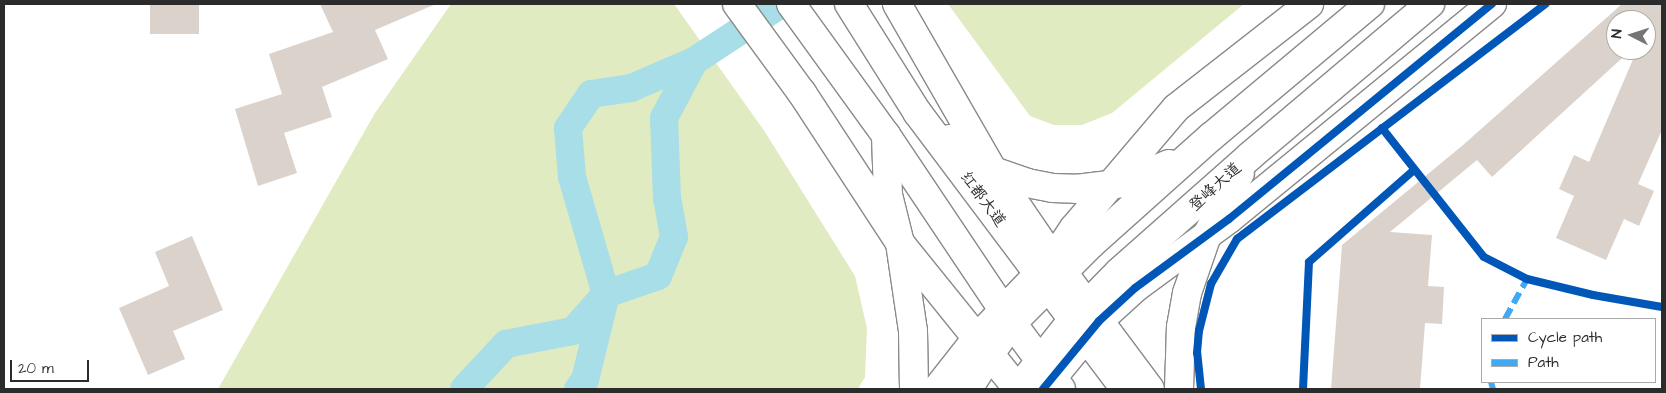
<!DOCTYPE html>
<html>
<head>
<meta charset="utf-8">
<style>
  body { margin:0 }
  #map { position:relative; width:1666px; height:393px; overflow:hidden; background:#fff; font-family:"Architects Daughter","LXGW WenKai TC",sans-serif }
  div>[style] { position:absolute }
  .green>* { inset:0; background:#e0ebc1 }
  .canal>* { height:28px; margin:-14px; padding:0 14px; transform-origin:14px; border-radius:14px; background:#a7dee7 }
  .building>* { inset:0; background:#dbd3cb; transform-origin:0 0 }
  .roads { filter:drop-shadow(1px 0 #8a8a8a) drop-shadow(-1px 0 #8a8a8a) drop-shadow(0 1px #8a8a8a) drop-shadow(0 -1px #8a8a8a) }
  .tertiary>* { height:28px; margin:-14px; padding:0 14px; transform-origin:14px; border-radius:14px; background:#fff }
  .primary>* { height:28px; margin:-14px; padding:0 14px; transform-origin:14px; border-radius:14px; background:#fff }
  .quiet>* { height:6px; margin-top:-3px; transform-origin:0; background:repeating-linear-gradient(90deg,#3fa9f5 0 12px,transparent 0 18px) }
  .cycleway>* { height:8px; margin:-4px; padding:0 4px; transform-origin:4px; border-radius:4px; background:#0057b8 }
  span { translate:-50% -50%; white-space:nowrap; text-align:center; line-height:1.15; -webkit-text-stroke:4px #fff; paint-order:stroke }
  .street-label { font-size:16px; color:#2b2b2b }
  .frame { position:absolute; inset:0; border:5px solid #2b2b2b; pointer-events:none }
  .legend { position:absolute; left:1481px; top:318px; width:175px; height:65px; box-sizing:border-box; background:#fff; border:1px solid #aaa; margin:0; padding:6px 9px; list-style:none; font-size:15px; color:#2b2b2b }
  .legend li { display:flex; align-items:center; gap:10px; height:25px }
  .legend b { width:25px; border:1px solid #aaa }
  .north { position:absolute; left:1606px; top:10px; width:50px; height:50px; box-sizing:border-box; background:#fff; border:1px solid #aaa; border-radius:50%; rotate:275deg; font-size:14px; font-weight:700; line-height:20px; text-align:center; color:#2b2b2b }
  .north::after { content:''; display:block; margin:auto; width:18px; height:22px; background:#757575; clip-path:polygon(50% 0,100% 100%,50% 72%,0 100%) }
  .scale { position:absolute; left:10px; top:360px; width:79px; height:22px; box-sizing:border-box; border:2px solid #2b2b2b; border-top:0; padding-left:6px; font-size:15px; line-height:18px; white-space:nowrap; color:#2b2b2b; -webkit-text-stroke:4px #fff; paint-order:stroke }
</style>
</head>
<body>
<div id="map">
  <div class="green">
    <i style="clip-path:polygon(451px 4px,674px 4px,765px 132px,855px 276px,867px 328px,865px 377px,858px 389px,218px 389px,375px 113px)"></i>
    <i style="clip-path:polygon(948px 4px,1244px 4px,1112px 113px,1082px 125px,1054px 125px,1030px 116px)"></i>
  </div>
  <div class="canal">
    <i style="left:464px;top:389px;width:62px;rotate:-47deg"></i>
    <i style="left:506px;top:344px;width:68px;rotate:-11deg"></i>
    <i style="left:573px;top:331px;width:50px;rotate:-48.3deg"></i>
    <i style="left:606px;top:294px;width:55px;rotate:-19.1deg"></i>
    <i style="left:658px;top:276px;width:42px;rotate:-67.7deg"></i>
    <i style="left:674px;top:237px;width:39px;rotate:-100deg"></i>
    <i style="left:667px;top:199px;width:81px;rotate:-92.1deg"></i>
    <i style="left:664px;top:118px;width:64px;rotate:-62.2deg"></i>
    <i style="left:694px;top:61px;width:104px;rotate:-33.2deg"></i>
    <i style="left:578px;top:389px;width:11px;rotate:-52deg"></i>
    <i style="left:585px;top:380px;width:89px;rotate:-76.3deg"></i>
    <i style="left:606px;top:294px;width:122px;rotate:-106.2deg"></i>
    <i style="left:572px;top:177px;width:49px;rotate:-94.7deg"></i>
    <i style="left:568px;top:128px;width:41px;rotate:-55.9deg"></i>
    <i style="left:591px;top:94px;width:40px;rotate:-8.5deg"></i>
    <i style="left:631px;top:88px;width:69px;rotate:-23.2deg"></i>
  </div>
  <div class="building">
    <i style="left:150px;top:4px;width:49px;height:30px"></i>
    <i style="clip-path:polygon(320px 4px,436px 4px,375px 30px,388px 59px,322px 87px,332px 117px,284px 133px,297px 173px,258px 186px,235px 109px,282px 94px,269px 54px,333px 32px)"></i>
    <i style="clip-path:polygon(1622px 4px,1662px 4px,1662px 130px,1638px 184px,1654px 191px,1639px 226px,1624px 219px,1606px 260px,1556px 238px,1574px 196px,1559px 189px,1574px 155px,1589px 162px,1637px 50px,1646px 50px,1646px 20px,1616px 20px,1616px 50px,1631px 50px,1492px 177px,1477px 160px,1390px 232px,1432px 235px,1428px 286px,1444px 287px,1442px 324px,1425px 323px,1420px 389px,1331px 389px,1342px 245px,1463px 145px)"></i>
    <i style="clip-path:polygon(192px 236px,223px 310px,173px 331px,185px 359px,148px 375px,119px 308px,169px 286px,155px 252px)"></i>
  </div>
  <div class="roads">
    <div class="tertiary">
      <i style="left:737px;top:4px;width:110px;rotate:53.9deg"></i>
      <i style="left:802px;top:93px;width:179px;rotate:56.8deg"></i>
      <i style="left:900px;top:243px;width:188px;rotate:51.1deg"></i>
      <i style="left:897px;top:4px;width:193px;rotate:60.1deg"></i>
      <i style="left:993px;top:171px;width:107px;rotate:55.7deg"></i>
      <i style="left:1053px;top:259px;width:162px;rotate:53.3deg"></i>
      <i style="left:937px;top:389px;width:65px;rotate:-51.9deg"></i>
      <i style="left:977px;top:338px;width:110px;rotate:-46.1deg"></i>
      <i style="left:1053px;top:259px;width:37px;rotate:-56deg"></i>
      <i style="left:1074px;top:228px;width:157px;rotate:-49.6deg"></i>
      <i style="left:1176px;top:108px;width:169px;rotate:-38deg"></i>
      <i style="left:1043px;top:389px;width:88px;rotate:-50.5deg"></i>
      <i style="left:1099px;top:321px;width:49px;rotate:-42.5deg"></i>
      <i style="left:1135px;top:288px;width:117px;rotate:-36.3deg"></i>
      <i style="left:1229px;top:219px;width:340px;rotate:-39.3deg"></i>
    </div>
    <div class="primary">
      <i style="left:791px;top:4px;width:162px;rotate:54.1deg"></i>
      <i style="left:886px;top:135px;width:226px;rotate:56.2deg"></i>
      <i style="left:1012px;top:323px;width:82px;rotate:53.4deg"></i>
      <i style="left:849px;top:4px;width:128px;rotate:57.8deg"></i>
      <i style="left:917px;top:112px;width:346px;rotate:53.1deg"></i>
      <i style="left:886px;top:135px;width:60px;rotate:88.1deg"></i>
      <i style="left:888px;top:195px;width:49px;rotate:76deg"></i>
      <i style="left:900px;top:243px;width:89px;rotate:81.6deg"></i>
      <i style="left:913px;top:331px;width:58px;rotate:89deg"></i>
      <i style="left:949px;top:139px;width:54px;rotate:36deg"></i>
      <i style="left:993px;top:171px;width:36px;rotate:19deg"></i>
      <i style="left:1027px;top:183px;width:25px;rotate:11deg"></i>
      <i style="left:1052px;top:188px;width:24px;rotate:2deg"></i>
      <i style="left:1076px;top:189px;width:48px;rotate:-7.1deg"></i>
      <i style="left:1124px;top:183px;width:49px;rotate:-22.9deg"></i>
      <i style="left:968px;top:389px;width:41px;rotate:-57.8deg"></i>
      <i style="left:990px;top:354px;width:38px;rotate:-55deg"></i>
      <i style="left:1012px;top:323px;width:112px;rotate:-45deg"></i>
      <i style="left:1091px;top:244px;width:162px;rotate:-41.8deg"></i>
      <i style="left:1212px;top:136px;width:206px;rotate:-39.9deg"></i>
      <i style="left:1018px;top:389px;width:89px;rotate:-51.8deg"></i>
      <i style="left:1073px;top:319px;width:66px;rotate:-45.6deg"></i>
      <i style="left:1119px;top:272px;width:175px;rotate:-41.5deg"></i>
      <i style="left:1250px;top:156px;width:236px;rotate:-40.2deg"></i>
      <i style="left:1179px;top:389px;width:62px;rotate:-88.2deg"></i>
      <i style="left:1181px;top:327px;width:35px;rotate:-80deg"></i>
      <i style="left:1187px;top:293px;width:61px;rotate:-71deg"></i>
      <i style="left:1207px;top:235px;width:70px;rotate:-62deg"></i>
    </div>
  </div>
  <div class="quiet">
    <i style="left:1505px;top:319px;width:46px;rotate:-61.2deg"></i>
    <i style="left:1491px;top:382px;width:7px;rotate:74deg"></i>
  </div>
  <div class="cycleway">
    <i style="left:1382px;top:128px;width:164px;rotate:51.7deg"></i>
    <i style="left:1484px;top:257px;width:48px;rotate:27.1deg"></i>
    <i style="left:1527px;top:279px;width:68px;rotate:13.6deg"></i>
    <i style="left:1593px;top:295px;width:70px;rotate:9.9deg"></i>
    <i style="left:1043px;top:389px;width:88px;rotate:-50.5deg"></i>
    <i style="left:1099px;top:321px;width:49px;rotate:-42.5deg"></i>
    <i style="left:1135px;top:288px;width:117px;rotate:-36.3deg"></i>
    <i style="left:1229px;top:219px;width:340px;rotate:-39.3deg"></i>
    <i style="left:1201px;top:389px;width:36px;rotate:-96deg"></i>
    <i style="left:1197px;top:353px;width:22px;rotate:-85deg"></i>
    <i style="left:1199px;top:331px;width:49px;rotate:-75.7deg"></i>
    <i style="left:1211px;top:284px;width:52px;rotate:-60deg"></i>
    <i style="left:1237px;top:239px;width:388px;rotate:-37.3deg"></i>
    <i style="left:1303px;top:389px;width:127px;rotate:-87.3deg"></i>
    <i style="left:1309px;top:262px;width:138px;rotate:-41.2deg"></i>
  </div>
  <div class="street-label">
    <span style="left:1215px;top:187px;rotate:-42deg">登峰大道</span>
    <span style="left:983px;top:199px;rotate:53deg">红都大道</span>
  </div>
  <div class="frame"></div>
  <ul class="legend">
  <li><b style="height:6px;background:#0057b8"></b>Cycle path</li>
  <li><b style="height:6px;background:#3fa9f5"></b>Path</li>
  </ul>
  <div class="north">N</div>
  <div class="scale">20 m</div>
</div>
</body>
</html>
